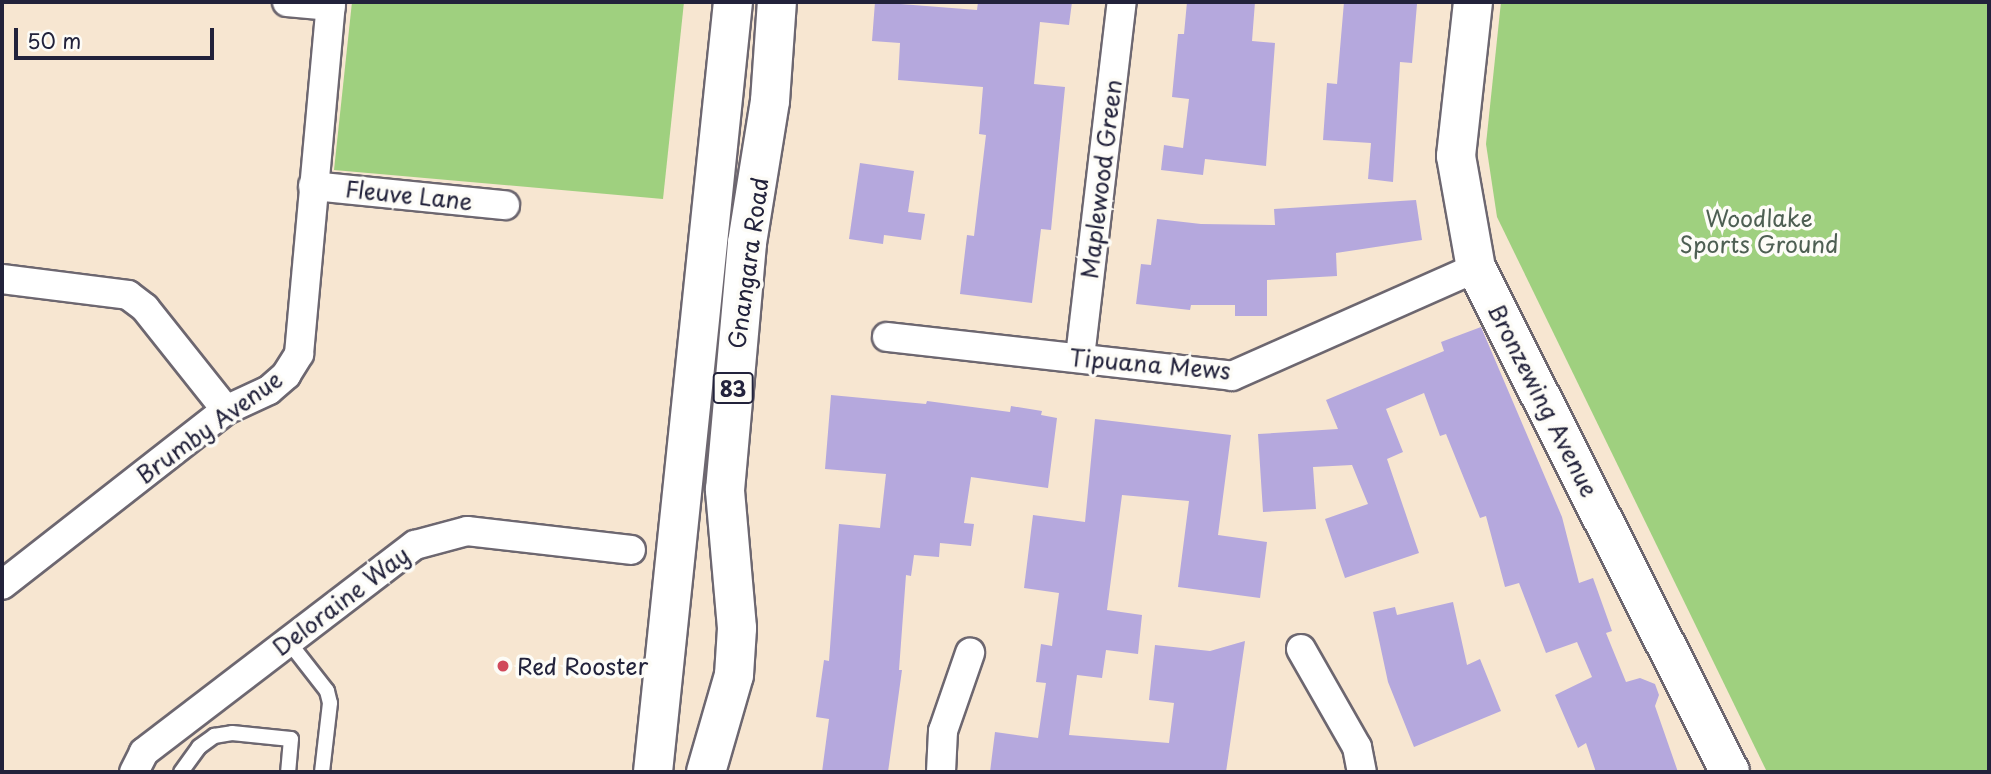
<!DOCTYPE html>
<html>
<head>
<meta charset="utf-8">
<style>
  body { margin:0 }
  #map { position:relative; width:1991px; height:774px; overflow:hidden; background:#f7e6d1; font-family:"Playpen Sans",sans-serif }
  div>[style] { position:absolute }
  .green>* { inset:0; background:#9fd07f }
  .building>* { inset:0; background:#b5a8dd }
  .roads { filter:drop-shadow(2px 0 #6d6770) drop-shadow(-2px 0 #6d6770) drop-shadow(0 2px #6d6770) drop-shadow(0 -2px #6d6770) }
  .lane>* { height:14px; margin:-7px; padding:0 7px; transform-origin:7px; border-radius:7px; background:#fff }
  .street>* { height:28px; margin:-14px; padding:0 14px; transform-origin:14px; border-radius:14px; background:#fff }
  .secondary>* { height:38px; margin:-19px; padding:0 19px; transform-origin:19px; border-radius:19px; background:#fff }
  .primary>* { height:38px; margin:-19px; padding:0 19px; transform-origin:19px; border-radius:19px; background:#fff }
  .dots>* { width:19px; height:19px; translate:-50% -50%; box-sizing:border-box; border:4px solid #fdfcf7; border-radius:50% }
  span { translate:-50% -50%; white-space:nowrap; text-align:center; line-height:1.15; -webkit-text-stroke:7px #fdfcf7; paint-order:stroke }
  .shield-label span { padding:2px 5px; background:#fdfcf7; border:2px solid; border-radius:5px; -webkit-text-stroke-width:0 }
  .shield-label { font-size:21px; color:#22223b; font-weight:700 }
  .street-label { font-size:23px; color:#22223b }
  .park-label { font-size:23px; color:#4e5f53 }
  .poi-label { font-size:23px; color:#22223b }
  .left { translate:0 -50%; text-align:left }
  .frame { position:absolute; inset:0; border:4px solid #22223b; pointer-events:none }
  .scale { position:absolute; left:14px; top:28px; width:200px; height:32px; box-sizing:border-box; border:4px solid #22223b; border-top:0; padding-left:9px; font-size:21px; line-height:24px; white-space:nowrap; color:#22223b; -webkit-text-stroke:5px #fdfcf7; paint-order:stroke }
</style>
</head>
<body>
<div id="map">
  <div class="green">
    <i style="clip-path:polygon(352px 2px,684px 2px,663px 199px,334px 170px)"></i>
    <i style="clip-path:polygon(1501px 2px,1989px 2px,1989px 772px,1767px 772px,1497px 217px,1486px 144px)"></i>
  </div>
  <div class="building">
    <i style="clip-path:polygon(875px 2px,977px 10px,978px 2px,1072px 2px,1069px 25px,1040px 22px,1034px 84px,1065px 87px,1051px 230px,1041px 229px,1032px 303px,960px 294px,967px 235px,974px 236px,986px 135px,979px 134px,983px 87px,898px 80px,900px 43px,872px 41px)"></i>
    <i style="clip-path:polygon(1187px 2px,1255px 2px,1252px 41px,1275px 43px,1266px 166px,1205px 159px,1203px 175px,1161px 170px,1164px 145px,1183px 148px,1189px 99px,1172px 97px,1178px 34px,1184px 34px)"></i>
    <i style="clip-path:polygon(1344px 2px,1417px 4px,1412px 63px,1400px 62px,1393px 182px,1368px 179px,1371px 143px,1323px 140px,1327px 83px,1337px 84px)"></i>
    <i style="clip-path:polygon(860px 163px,914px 171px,908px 212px,925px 214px,921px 240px,884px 235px,883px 244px,849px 239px)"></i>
    <i style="clip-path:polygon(1416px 200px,1422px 240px,1336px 253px,1337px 276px,1267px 280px,1267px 316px,1235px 316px,1235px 305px,1191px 305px,1190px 310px,1136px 304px,1141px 264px,1151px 265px,1157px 219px,1201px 224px,1275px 225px,1274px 209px)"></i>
    <i style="clip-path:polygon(1481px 327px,1562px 517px,1579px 583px,1593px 578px,1612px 631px,1606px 633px,1626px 682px,1640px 678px,1655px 684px,1659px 695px,1655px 706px,1678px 772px,1596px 772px,1586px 743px,1578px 748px,1555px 695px,1592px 677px,1577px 642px,1546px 653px,1519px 583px,1505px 587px,1486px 516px,1480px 518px,1446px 434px,1440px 436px,1424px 393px,1386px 409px,1403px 452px,1387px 459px,1419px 553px,1345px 578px,1325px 519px,1368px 504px,1352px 465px,1313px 467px,1316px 509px,1263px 512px,1258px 434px,1338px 429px,1326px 400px,1444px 351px,1441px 342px)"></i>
    <i style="clip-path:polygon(831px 395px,926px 404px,927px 401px,1010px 412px,1011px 406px,1042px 411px,1041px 415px,1057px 418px,1048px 488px,971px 477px,964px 523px,974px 524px,971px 546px,940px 543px,939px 557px,914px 555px,911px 576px,906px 575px,899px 670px,902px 670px,888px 772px,822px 772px,829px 719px,816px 717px,824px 660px,829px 661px,839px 524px,880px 528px,886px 474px,825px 469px)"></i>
    <i style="clip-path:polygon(1095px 419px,1231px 435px,1218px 535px,1267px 542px,1260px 598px,1178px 587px,1189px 501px,1122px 495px,1107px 610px,1142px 615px,1138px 654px,1106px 650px,1102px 678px,1077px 675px,1069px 735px,1169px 743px,1174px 703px,1149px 700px,1155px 645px,1210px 651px,1245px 641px,1226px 772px,990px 772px,995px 732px,1038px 738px,1046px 683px,1036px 682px,1041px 644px,1052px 646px,1059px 593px,1024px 588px,1033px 515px,1085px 522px)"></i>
    <i style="clip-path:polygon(1453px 602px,1467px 665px,1480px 659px,1501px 711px,1414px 747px,1388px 682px,1373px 612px,1395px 607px,1397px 615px)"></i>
  </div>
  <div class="roads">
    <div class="lane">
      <i style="left:288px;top:641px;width:63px;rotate:52deg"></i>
      <i style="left:327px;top:691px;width:12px;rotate:76deg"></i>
      <i style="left:330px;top:703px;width:69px;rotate:96.6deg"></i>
      <i style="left:181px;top:772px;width:31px;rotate:-54deg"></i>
      <i style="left:199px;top:747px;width:19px;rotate:-36deg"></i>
      <i style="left:214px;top:736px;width:18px;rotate:-9deg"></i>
      <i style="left:232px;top:733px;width:59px;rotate:5.8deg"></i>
      <i style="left:291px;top:739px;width:33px;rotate:95deg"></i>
    </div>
    <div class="street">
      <i style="left:287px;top:2px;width:44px;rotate:5.2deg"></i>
      <i style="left:313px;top:186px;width:193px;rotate:5.7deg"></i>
      <i style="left:2px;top:279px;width:127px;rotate:7.2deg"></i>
      <i style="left:128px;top:295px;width:21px;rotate:37deg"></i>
      <i style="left:145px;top:308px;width:130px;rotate:51.5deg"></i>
      <i style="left:887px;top:337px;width:347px;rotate:6.4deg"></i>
      <i style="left:1232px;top:376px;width:267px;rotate:-23.9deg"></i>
      <i style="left:1080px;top:357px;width:357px;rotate:-83.3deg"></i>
      <i style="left:2px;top:585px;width:284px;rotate:-38deg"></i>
      <i style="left:226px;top:410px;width:47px;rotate:-24.9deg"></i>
      <i style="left:269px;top:390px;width:23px;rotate:-41deg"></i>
      <i style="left:286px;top:375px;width:25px;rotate:-58deg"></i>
      <i style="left:299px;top:354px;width:353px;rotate:-84.8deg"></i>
      <i style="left:1301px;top:649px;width:113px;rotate:60.3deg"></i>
      <i style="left:1357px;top:747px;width:25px;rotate:79deg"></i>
      <i style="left:134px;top:772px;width:22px;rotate:-63deg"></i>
      <i style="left:144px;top:752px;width:341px;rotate:-37.4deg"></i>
      <i style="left:415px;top:545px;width:54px;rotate:-15.1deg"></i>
      <i style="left:467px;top:531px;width:165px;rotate:6.6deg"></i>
      <i style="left:941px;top:772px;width:41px;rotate:-87.2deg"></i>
      <i style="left:943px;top:731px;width:83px;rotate:-70.9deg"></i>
    </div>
    <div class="secondary">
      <i style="left:1473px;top:2px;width:155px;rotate:96.3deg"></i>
      <i style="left:1456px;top:156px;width:114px;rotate:79.9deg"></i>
      <i style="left:1476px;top:268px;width:564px;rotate:63.25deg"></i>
    </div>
    <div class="primary">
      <i style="left:653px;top:772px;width:774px;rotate:-84.07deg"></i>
      <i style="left:706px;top:772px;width:101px;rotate:-73.9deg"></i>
      <i style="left:734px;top:675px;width:47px;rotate:-86.3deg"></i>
      <i style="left:737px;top:628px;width:139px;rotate:-95deg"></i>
      <i style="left:725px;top:490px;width:248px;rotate:-84.9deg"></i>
      <i style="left:747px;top:243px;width:144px;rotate:-80.8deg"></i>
      <i style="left:770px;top:101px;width:99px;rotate:-86deg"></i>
    </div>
  </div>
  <div class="dots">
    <i style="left:503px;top:666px;background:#d1495b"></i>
  </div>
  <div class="shield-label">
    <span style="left:733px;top:388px">83</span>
  </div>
  <div class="street-label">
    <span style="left:1101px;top:179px;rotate:-83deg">Maplewood Green</span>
    <span style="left:409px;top:195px;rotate:6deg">Fleuve Lane</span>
    <span style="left:748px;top:263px;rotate:-82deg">Gnangara Road</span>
    <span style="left:1150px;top:364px;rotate:5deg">Tipuana Mews</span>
    <span style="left:1543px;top:400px;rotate:63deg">Bronzewing Avenue</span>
    <span style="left:209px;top:427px;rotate:-36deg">Brumby Avenue</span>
    <span style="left:341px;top:601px;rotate:-37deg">Deloraine Way</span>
  </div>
  <div class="park-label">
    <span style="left:1759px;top:231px">Woodlake<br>Sports Ground</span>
  </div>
  <div class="poi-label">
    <span class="left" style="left:517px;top:666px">Red Rooster</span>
  </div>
  <div class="frame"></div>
  <div class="scale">50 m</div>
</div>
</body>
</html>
